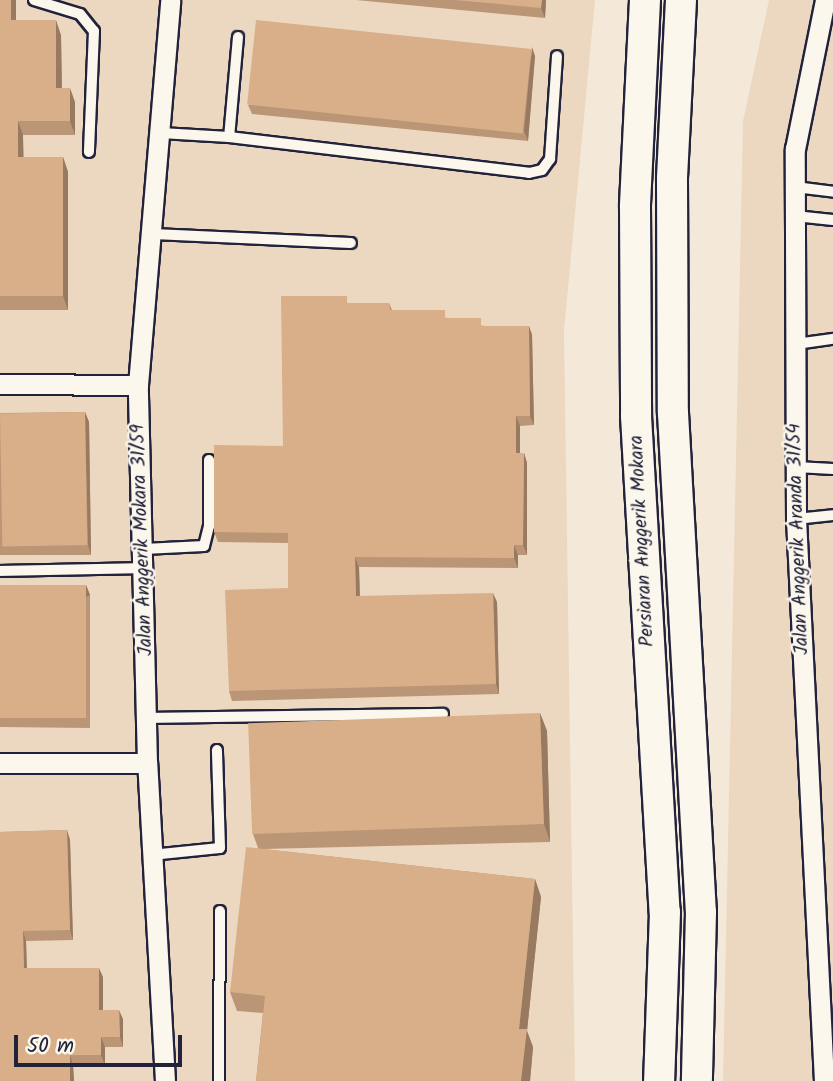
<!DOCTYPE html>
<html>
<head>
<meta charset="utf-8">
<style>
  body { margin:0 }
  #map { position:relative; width:833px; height:1081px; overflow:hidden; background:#f4e9d8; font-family:Kalam,sans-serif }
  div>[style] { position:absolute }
  .built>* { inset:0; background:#ecd8c0 }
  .roads { filter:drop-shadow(2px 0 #22223b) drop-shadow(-2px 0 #22223b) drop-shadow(0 2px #22223b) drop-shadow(0 -2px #22223b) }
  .service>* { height:10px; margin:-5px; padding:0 5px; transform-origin:5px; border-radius:5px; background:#fbf7ec }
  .minor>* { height:19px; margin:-9.5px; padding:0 9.5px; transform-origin:9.5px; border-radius:9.5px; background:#fbf7ec }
  .primary>* { height:30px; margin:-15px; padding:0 15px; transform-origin:15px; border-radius:15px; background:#fbf7ec }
  .wall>* { inset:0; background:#ba9676 }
  .shaded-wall>* { inset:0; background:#977a60; transform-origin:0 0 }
  .building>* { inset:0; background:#d8af89; transform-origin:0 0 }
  span { translate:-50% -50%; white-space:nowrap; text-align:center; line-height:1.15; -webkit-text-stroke:5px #fbf7ec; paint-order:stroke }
  .street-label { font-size:19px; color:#22223b }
  .scale { position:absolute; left:14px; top:1035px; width:168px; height:32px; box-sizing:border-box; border:4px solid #22223b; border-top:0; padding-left:9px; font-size:21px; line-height:24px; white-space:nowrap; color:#22223b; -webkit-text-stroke:5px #fbf7ec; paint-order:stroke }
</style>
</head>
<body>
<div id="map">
  <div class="built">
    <i style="clip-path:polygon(0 0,595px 0,564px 331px,575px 1081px,0 1081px)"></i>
    <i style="clip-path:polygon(769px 0,833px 0,833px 1081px,723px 1081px,743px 121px)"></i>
  </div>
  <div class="roads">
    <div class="service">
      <i style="left:34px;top:0;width:48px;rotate:16.9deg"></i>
      <i style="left:80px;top:14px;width:22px;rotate:51deg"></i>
      <i style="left:94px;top:31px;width:121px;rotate:92.4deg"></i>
      <i style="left:238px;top:37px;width:100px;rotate:95.1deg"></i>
      <i style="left:229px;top:137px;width:302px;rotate:6.8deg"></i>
      <i style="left:529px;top:173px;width:13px;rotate:-13deg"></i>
      <i style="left:542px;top:170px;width:14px;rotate:-54deg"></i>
      <i style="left:550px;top:159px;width:103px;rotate:-86.1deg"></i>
      <i style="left:161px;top:133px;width:68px;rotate:3.4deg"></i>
      <i style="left:795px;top:187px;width:38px;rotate:7deg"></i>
      <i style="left:795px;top:216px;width:38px;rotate:6deg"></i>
      <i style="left:153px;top:234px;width:198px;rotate:2.6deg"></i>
      <i style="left:796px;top:344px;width:37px;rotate:-8deg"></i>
      <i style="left:796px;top:467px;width:37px;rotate:3deg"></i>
      <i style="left:796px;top:519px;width:37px;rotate:-6deg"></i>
      <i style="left:144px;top:549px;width:60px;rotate:-2.9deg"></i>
      <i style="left:204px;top:546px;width:21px;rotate:-76deg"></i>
      <i style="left:209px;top:526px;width:66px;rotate:-90deg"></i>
      <i style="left:0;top:571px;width:143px;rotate:-1.2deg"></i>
      <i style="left:148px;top:718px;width:295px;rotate:-0.8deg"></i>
      <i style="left:151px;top:855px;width:69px;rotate:-5.8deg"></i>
      <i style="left:220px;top:848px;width:98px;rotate:-91.8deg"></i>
      <i style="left:219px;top:1081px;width:170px;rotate:-89.7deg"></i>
    </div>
    <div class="minor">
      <i style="left:0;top:384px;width:138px;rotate:0.4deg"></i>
      <i style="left:0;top:763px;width:147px"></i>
      <i style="left:165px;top:1081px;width:319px;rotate:-93.2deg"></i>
      <i style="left:147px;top:763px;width:378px;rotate:-91.4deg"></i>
      <i style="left:138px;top:385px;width:386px;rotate:-85.2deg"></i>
      <i style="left:824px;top:1081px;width:563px;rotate:-92.85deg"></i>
      <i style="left:796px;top:519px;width:370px;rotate:-90.2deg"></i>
      <i style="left:795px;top:149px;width:152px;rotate:-78.6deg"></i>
    </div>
    <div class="primary">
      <i style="left:645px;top:0;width:207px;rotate:92.8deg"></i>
      <i style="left:635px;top:207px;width:209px;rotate:89.7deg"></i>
      <i style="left:636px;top:416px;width:497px;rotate:86.7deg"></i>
      <i style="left:665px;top:912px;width:169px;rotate:92deg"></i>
      <i style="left:681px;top:0;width:179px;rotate:92.9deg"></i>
      <i style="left:672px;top:179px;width:234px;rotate:89.8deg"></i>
      <i style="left:673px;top:413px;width:500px;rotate:86.8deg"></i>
      <i style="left:701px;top:912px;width:169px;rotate:91.4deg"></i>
    </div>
  </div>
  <div class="wall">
    <i style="clip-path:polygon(0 0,16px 20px,61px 35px,62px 88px,75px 102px,75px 135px,23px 135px,23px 157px,63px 157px,68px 172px,68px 310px,0 310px)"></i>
    <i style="clip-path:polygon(356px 0,546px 0,545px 18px)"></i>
    <i style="clip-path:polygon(535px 56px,528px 141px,252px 114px,248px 105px)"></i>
    <i style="clip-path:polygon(350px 303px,389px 303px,392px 310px,448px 318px,484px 326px,529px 326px,532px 335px,534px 425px,520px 426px,520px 453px,524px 453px,527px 463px,527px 555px,518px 555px,518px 568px,359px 567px,360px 596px,497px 602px,499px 694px,232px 701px,229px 691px,288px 588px,288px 543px,218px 542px,214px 532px,283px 446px)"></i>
    <i style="clip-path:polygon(85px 412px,89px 422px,91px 555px,0 555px,0 413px)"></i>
    <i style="clip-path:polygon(0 585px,86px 585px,90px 595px,90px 728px,0 727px)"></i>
    <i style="clip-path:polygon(540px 713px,547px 731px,550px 842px,263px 849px,535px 879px,541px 897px,527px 1031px,533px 1047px,530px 1081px,256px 1081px,263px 1013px,237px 1011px,230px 992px,258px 848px,252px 831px)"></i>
    <i style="clip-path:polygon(67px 830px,70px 840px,73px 940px,26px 941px,27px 968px,103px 977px,103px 1010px,123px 1019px,123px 1047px,105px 1047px,105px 1065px,73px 1065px,74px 1081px,0 1081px,0 832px)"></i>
  </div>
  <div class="shaded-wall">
    <i style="clip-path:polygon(11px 0,16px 0,16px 34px,11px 20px)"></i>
    <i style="clip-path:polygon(542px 0,546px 0,545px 18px,541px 8px)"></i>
    <i style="clip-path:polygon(56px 20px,61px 35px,62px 102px,56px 88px)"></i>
    <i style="clip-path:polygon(532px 47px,535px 56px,528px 141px,524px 131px)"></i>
    <i style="clip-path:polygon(70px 88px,75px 102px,75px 135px,70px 121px)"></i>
    <i style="clip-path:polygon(18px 121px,23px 135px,24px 171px,18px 157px)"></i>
    <i style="clip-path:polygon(63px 157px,68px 172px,68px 310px,63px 296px)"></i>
    <i style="clip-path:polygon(529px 326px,532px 335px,534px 425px,530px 416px)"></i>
    <i style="clip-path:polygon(85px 412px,89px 422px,91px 555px,88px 545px)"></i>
    <i style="clip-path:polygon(516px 416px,520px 426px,520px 463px,516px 453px)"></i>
    <i style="clip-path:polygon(524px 453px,527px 463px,527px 555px,523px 545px)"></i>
    <i style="clip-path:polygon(514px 545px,518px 555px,518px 568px,514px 558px)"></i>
    <i style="clip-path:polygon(355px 557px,359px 567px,360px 606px,356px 596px)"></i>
    <i style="left:86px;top:585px;width:11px;height:133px;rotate:68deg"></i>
    <i style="clip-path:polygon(493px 593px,497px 602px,499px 694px,496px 684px)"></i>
    <i style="clip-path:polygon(540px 713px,547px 731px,550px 842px,544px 824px)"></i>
    <i style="clip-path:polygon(67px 830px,70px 840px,73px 940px,70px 930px)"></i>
    <i style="clip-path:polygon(535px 879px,541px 897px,527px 1031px,533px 1047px,530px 1081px,521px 1081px,519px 1029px)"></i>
    <i style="clip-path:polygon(23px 931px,26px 941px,27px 978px,24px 968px)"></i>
    <i style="clip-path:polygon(99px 968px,103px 977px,103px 1020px,99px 1010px)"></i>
    <i style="clip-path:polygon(119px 1010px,123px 1019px,123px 1047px,120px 1037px)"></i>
    <i style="clip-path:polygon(101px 1037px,105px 1047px,105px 1065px,101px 1055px)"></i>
    <i style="clip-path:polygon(70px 1055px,73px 1065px,74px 1081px,70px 1081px)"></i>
  </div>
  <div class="building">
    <i style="clip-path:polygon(0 0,11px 0,11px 20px,56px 20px,56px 88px,70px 88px,70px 121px,18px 121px,18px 157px,63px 157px,63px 296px,0 296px)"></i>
    <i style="clip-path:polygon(455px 0,542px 0,541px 8px)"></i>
    <i style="left:256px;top:20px;width:277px;height:85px;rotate:6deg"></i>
    <i style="clip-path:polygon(281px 296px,347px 296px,347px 303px,389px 303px,390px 310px,445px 310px,445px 318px,481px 318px,481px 326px,529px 326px,530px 416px,516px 416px,516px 453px,524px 453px,523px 545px,514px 545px,514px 558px,355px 557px,356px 596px,493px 593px,496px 684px,229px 691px,225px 590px,288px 588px,288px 533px,214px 532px,214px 445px,283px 446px)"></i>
    <i style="left:85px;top:412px;width:133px;height:85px;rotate:89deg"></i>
    <i style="left:0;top:585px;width:86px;height:133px"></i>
    <i style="left:540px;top:713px;width:111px;height:292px;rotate:88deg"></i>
    <i style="clip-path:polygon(67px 830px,70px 930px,23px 931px,24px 968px,99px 968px,99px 1010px,119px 1010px,120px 1037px,101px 1037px,101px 1055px,70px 1055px,70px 1081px,0 1081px,0 832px)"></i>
    <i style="clip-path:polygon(246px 847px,535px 879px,519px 1029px,527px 1029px,521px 1081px,256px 1081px,265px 996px,230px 992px)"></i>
  </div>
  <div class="street-label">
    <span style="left:799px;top:539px;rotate:-92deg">Jalan Anggerik Aranda 31/54</span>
    <span style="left:143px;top:540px;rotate:-92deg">Jalan Anggerik Mokara 31/59</span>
    <span style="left:643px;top:541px;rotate:-93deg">Persiaran Anggerik Mokara</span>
  </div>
  <div class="scale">50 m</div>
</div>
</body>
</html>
